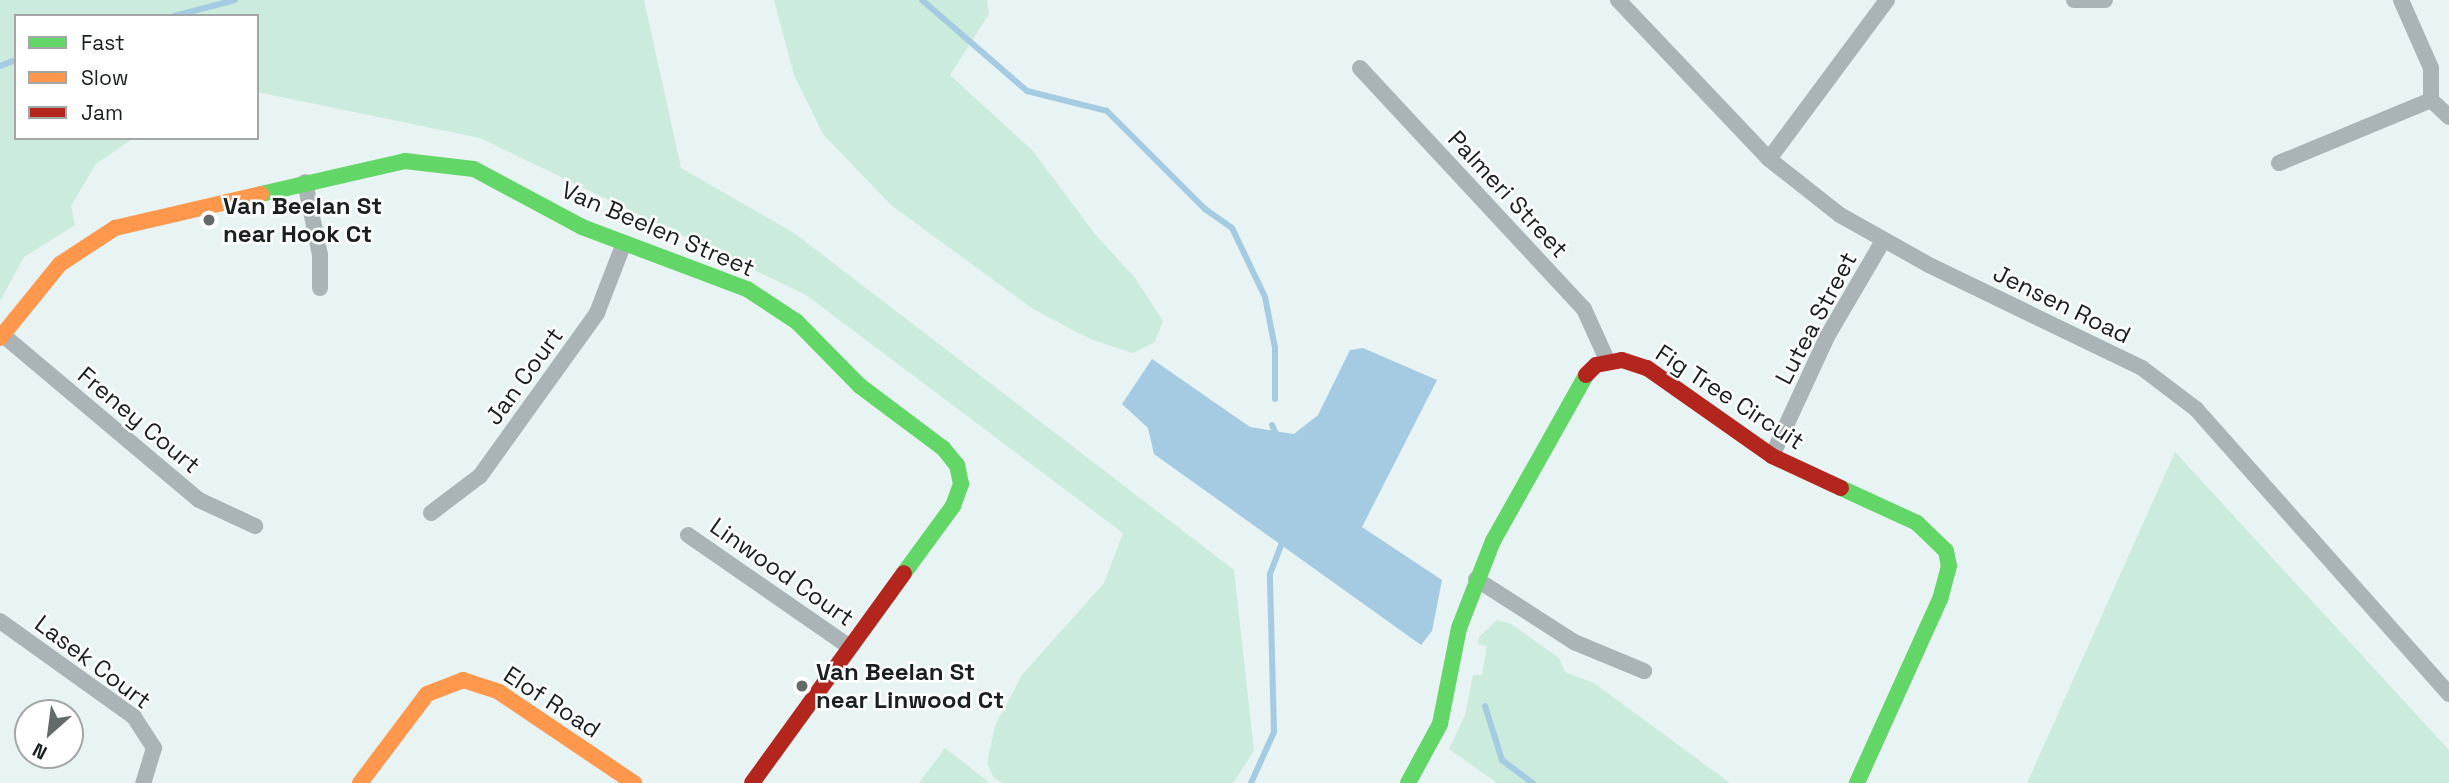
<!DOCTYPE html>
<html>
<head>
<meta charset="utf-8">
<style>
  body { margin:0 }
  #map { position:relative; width:2449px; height:783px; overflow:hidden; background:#e8f3f3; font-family:"Space Grotesk",sans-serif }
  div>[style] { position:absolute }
  .green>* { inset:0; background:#cbecdc }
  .water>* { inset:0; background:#a5cbe2 }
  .stream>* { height:6px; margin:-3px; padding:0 3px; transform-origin:3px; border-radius:3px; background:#a5cbe2 }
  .street>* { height:16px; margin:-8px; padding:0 8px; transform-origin:8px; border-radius:8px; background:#aab4b7 }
  .fast>* { height:16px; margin:-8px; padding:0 8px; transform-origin:8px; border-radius:8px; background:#63d668 }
  .slow>* { height:16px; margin:-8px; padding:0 8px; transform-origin:8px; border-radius:8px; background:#ff974d }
  .jam>* { height:16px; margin:-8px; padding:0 8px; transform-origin:8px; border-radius:8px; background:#b3261e }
  .dots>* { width:19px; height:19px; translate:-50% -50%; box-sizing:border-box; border:4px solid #fff; border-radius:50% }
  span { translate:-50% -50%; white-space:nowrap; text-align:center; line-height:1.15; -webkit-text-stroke:5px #fff; paint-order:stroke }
  .street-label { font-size:24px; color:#1a2020 }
  .poi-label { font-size:24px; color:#1a2020; font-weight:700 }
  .left { translate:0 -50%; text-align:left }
  .legend { position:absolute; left:14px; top:14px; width:245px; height:126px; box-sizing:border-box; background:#fff; border:2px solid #a3a6a6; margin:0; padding:9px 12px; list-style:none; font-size:21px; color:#1a2020 }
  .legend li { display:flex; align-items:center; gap:14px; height:35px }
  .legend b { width:35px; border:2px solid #a3a6a6 }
  .north { position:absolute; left:14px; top:699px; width:70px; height:70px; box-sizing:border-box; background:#fff; border:2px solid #a3a6a6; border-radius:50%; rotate:208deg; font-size:19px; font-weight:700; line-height:28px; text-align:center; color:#1a2020 }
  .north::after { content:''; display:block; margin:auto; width:24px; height:32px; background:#626a6a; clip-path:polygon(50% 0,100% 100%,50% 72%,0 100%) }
</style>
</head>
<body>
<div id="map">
  <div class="green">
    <i style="clip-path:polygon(0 0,644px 0,681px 168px,794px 233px,1234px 570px,1254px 751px,1233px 783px,1003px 783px,994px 778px,987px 763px,995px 726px,1022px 675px,1104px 583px,1123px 533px,806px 295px,480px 138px,257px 92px,257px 16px,16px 16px,16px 138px,134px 138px,96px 164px,71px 206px,75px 225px,24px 257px,0 301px)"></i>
    <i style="clip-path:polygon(774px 0,987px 0,989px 14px,950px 75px,1033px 151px,1095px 234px,1135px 278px,1163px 321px,1155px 342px,1133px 353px,1090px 339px,1033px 309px,891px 205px,823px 134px,794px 75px)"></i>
    <i style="clip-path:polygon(2175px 452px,2449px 750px,2449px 783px,2027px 783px)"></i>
    <i style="clip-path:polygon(1497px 620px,1511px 624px,1559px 658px,1565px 672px,1594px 683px,1730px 783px,1497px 783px,1449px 749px,1465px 715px,1473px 675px,1482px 675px,1487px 646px,1478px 644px,1479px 637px)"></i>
    <i style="clip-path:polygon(945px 748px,990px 783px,919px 783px)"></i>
  </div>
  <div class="water">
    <i style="clip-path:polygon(1363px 348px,1437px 380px,1362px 527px,1442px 580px,1432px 631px,1421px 645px,1154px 454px,1148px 428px,1122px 404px,1152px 359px,1250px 427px,1294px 434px,1318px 415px,1350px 350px)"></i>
  </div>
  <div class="stream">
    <i style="left:922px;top:0;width:139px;rotate:40.9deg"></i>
    <i style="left:1027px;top:91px;width:82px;rotate:14deg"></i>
    <i style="left:1107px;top:111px;width:139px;rotate:45deg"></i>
    <i style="left:1205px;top:209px;width:33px;rotate:35deg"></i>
    <i style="left:1232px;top:228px;width:76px;rotate:64.4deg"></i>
    <i style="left:1265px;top:297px;width:52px;rotate:78.9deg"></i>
    <i style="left:1275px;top:348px;width:51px;rotate:90deg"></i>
    <i style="left:174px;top:16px;width:63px;rotate:-14.7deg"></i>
    <i style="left:0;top:66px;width:17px;rotate:-21deg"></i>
    <i style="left:1272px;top:425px;width:13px;rotate:67deg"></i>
    <i style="left:1485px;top:706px;width:57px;rotate:72.5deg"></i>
    <i style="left:1502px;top:760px;width:39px;rotate:37deg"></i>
    <i style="left:1251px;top:783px;width:56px;rotate:-65.7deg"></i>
    <i style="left:1274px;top:732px;width:158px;rotate:-91.5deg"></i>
    <i style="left:1270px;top:574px;width:36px;rotate:-69deg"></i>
  </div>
  <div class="street">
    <i style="left:1618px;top:0;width:219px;rotate:46.5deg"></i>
    <i style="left:1769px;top:159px;width:90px;rotate:38.3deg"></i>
    <i style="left:1840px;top:215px;width:102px;rotate:29.3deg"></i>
    <i style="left:1929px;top:265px;width:237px;rotate:25.8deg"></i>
    <i style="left:2142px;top:368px;width:68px;rotate:37.2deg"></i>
    <i style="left:2196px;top:409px;width:381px;rotate:48.4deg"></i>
    <i style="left:2074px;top:0;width:31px"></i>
    <i style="left:2401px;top:0;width:74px;rotate:66.2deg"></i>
    <i style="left:2431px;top:68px;width:32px;rotate:90deg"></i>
    <i style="left:2431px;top:100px;width:25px;rotate:43deg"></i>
    <i style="left:1360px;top:68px;width:329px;rotate:47.1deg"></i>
    <i style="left:1584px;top:309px;width:56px;rotate:65.7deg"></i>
    <i style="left:1769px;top:159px;width:198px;rotate:-53.4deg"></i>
    <i style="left:2279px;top:163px;width:165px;rotate:-22.5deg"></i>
    <i style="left:305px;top:182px;width:75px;rotate:78.4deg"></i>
    <i style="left:320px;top:255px;width:33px;rotate:90deg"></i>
    <i style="left:3px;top:335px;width:256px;rotate:40.1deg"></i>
    <i style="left:199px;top:500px;width:62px;rotate:24.9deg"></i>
    <i style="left:1772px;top:456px;width:133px;rotate:-65.2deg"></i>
    <i style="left:1828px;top:335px;width:109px;rotate:-59.7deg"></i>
    <i style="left:431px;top:513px;width:61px;rotate:-37.1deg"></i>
    <i style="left:480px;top:476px;width:201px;rotate:-54.3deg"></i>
    <i style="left:597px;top:313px;width:75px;rotate:-68.9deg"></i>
    <i style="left:688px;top:535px;width:197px;rotate:34.7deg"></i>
    <i style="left:1476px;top:579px;width:117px;rotate:32.7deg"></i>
    <i style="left:1574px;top:642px;width:76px;rotate:22.5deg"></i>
    <i style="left:0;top:621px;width:165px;rotate:35.6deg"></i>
    <i style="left:134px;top:717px;width:37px;rotate:57deg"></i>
    <i style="left:154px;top:748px;width:37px;rotate:107deg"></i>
  </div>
  <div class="fast">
    <i style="left:261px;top:194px;width:148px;rotate:-12.9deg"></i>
    <i style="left:405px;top:161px;width:69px;rotate:6.6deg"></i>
    <i style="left:474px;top:169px;width:123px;rotate:28.2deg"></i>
    <i style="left:582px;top:227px;width:176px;rotate:20.6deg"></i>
    <i style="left:747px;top:289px;width:60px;rotate:33.4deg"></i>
    <i style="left:797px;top:322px;width:90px;rotate:45.5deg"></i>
    <i style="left:860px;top:386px;width:104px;rotate:36.8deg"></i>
    <i style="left:943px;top:448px;width:22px;rotate:51deg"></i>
    <i style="left:957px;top:465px;width:19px;rotate:78deg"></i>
    <i style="left:961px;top:484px;width:23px;rotate:110deg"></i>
    <i style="left:953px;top:506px;width:83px;rotate:126.2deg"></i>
    <i style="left:1841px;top:488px;width:84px;rotate:24.7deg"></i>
    <i style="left:1917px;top:523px;width:40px;rotate:44deg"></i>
    <i style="left:1946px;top:551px;width:15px;rotate:79deg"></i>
    <i style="left:1949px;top:566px;width:34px;rotate:105deg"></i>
    <i style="left:1940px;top:599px;width:202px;rotate:114.3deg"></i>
    <i style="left:1408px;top:783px;width:67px;rotate:-61.5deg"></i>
    <i style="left:1440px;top:724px;width:98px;rotate:-78.8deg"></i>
    <i style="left:1459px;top:628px;width:93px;rotate:-68.7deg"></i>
    <i style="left:1493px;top:541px;width:190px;rotate:-60.7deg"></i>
  </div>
  <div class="slow">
    <i style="left:0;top:338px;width:95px;rotate:-51deg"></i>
    <i style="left:60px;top:264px;width:66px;rotate:-33.2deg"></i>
    <i style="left:115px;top:228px;width:150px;rotate:-13.1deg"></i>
    <i style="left:360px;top:783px;width:111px;rotate:-53deg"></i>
    <i style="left:427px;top:694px;width:39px;rotate:-21deg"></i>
    <i style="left:463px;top:680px;width:38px;rotate:18deg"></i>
    <i style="left:499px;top:692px;width:163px;rotate:34deg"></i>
  </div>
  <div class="jam">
    <i style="left:1586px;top:375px;width:14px;rotate:-45deg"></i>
    <i style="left:1596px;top:365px;width:26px;rotate:-11deg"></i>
    <i style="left:1622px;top:360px;width:26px;rotate:18deg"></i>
    <i style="left:1647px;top:368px;width:153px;rotate:35.1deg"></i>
    <i style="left:1772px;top:456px;width:76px;rotate:24.9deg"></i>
    <i style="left:752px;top:783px;width:259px;rotate:-54.1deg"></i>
  </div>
  <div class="dots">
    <i style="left:209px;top:220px;background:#626a6a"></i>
    <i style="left:802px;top:686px;background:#626a6a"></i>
  </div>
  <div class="street-label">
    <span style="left:1508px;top:194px;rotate:47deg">Palmeri Street</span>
    <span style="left:658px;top:229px;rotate:23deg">Van Beelen Street</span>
    <span style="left:2062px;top:304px;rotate:26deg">Jensen Road</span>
    <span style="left:1816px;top:318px;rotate:-62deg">Lutea Street</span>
    <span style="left:524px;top:376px;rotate:-54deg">Jan Court</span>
    <span style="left:1730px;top:397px;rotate:33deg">Fig Tree Circuit</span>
    <span style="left:139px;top:420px;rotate:40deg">Freney Court</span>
    <span style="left:782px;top:572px;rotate:35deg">Linwood Court</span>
    <span style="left:93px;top:662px;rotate:37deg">Lasek Court</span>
    <span style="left:552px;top:702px;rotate:33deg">Elof Road</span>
  </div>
  <div class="poi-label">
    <span class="left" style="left:223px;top:220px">Van Beelan St<br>near Hook Ct</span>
    <span class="left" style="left:816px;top:686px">Van Beelan St<br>near Linwood Ct</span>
  </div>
  <ul class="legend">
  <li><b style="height:9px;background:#63d668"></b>Fast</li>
  <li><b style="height:9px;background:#ff974d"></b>Slow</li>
  <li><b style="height:9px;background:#b3261e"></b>Jam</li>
  </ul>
  <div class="north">N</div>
</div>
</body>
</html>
